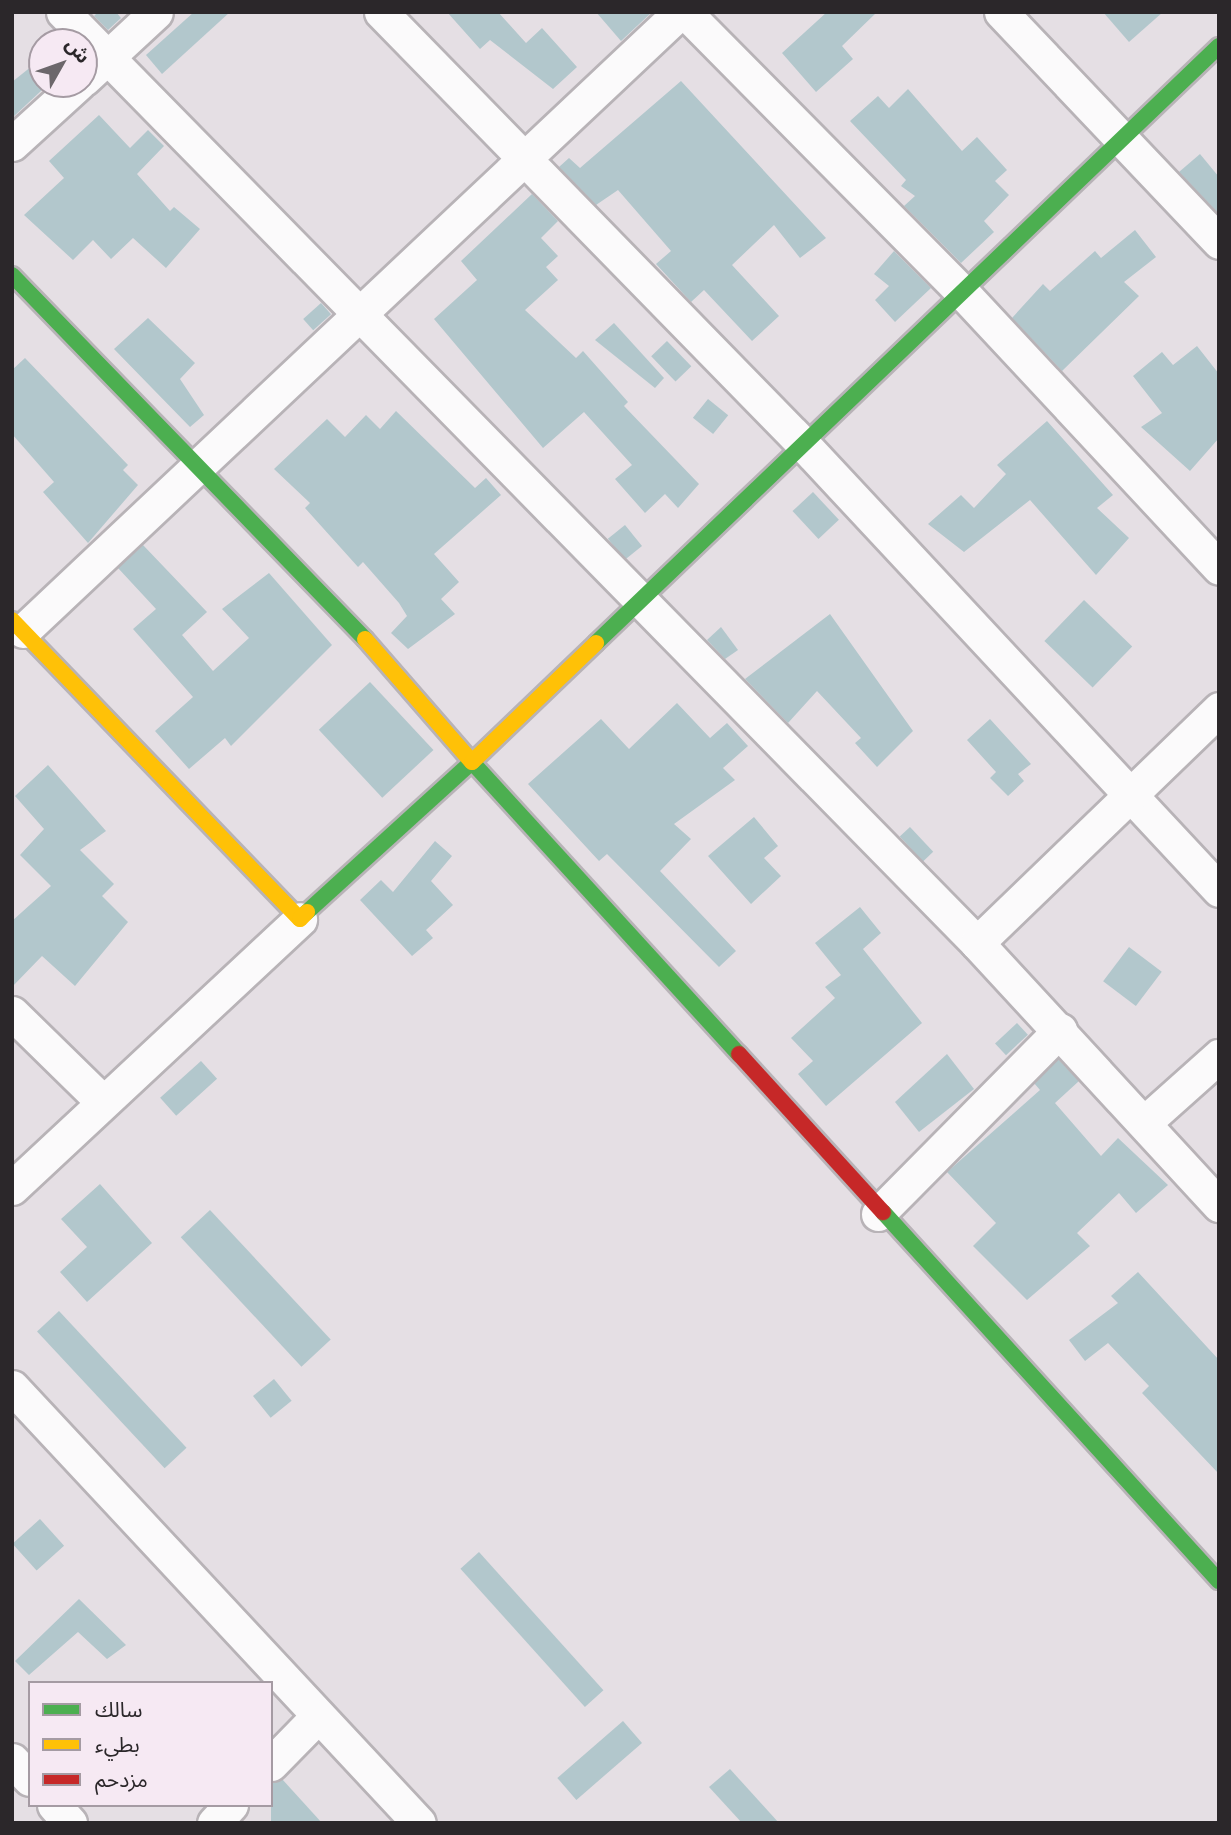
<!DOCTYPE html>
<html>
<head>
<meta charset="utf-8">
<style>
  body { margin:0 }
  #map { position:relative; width:1231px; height:1835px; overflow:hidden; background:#e5dfe4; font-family:Bitter,"Noto Sans Arabic",serif }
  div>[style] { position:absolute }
  .building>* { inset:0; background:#b2c7cc; transform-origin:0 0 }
  .roads { filter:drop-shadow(2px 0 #b8b3b7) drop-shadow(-2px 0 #b8b3b7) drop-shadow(0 2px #b8b3b7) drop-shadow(0 -2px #b8b3b7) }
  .street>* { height:33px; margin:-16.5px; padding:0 16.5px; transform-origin:16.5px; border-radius:16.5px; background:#fbfafb }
  .fast>* { height:16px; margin:-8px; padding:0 8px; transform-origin:8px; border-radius:8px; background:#4caf50 }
  .slow>* { height:16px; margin:-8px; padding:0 8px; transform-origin:8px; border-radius:8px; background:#ffc107 }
  .jam>* { height:16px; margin:-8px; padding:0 8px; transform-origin:8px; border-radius:8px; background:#c62828 }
  span { translate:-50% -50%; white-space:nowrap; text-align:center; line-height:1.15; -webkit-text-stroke:5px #f6e9f3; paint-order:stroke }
  .frame { position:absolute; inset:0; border:14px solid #2b272a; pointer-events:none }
  .legend { position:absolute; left:28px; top:1681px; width:245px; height:126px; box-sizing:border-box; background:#f6e9f3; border:2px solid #a59ba3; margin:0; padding:9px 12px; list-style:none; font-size:21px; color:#2b272a }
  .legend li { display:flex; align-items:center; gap:14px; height:35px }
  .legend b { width:35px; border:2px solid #a59ba3 }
  .north { position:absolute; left:28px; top:28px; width:70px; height:70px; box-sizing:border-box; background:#f6e9f3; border:2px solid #a59ba3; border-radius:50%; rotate:50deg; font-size:19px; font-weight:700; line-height:28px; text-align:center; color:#2b272a }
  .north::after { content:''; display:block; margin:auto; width:24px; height:32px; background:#6c676b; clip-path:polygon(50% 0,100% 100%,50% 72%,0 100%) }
</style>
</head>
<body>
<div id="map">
  <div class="building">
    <i style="clip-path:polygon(98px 12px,116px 12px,121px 18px,108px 30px,94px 16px)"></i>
    <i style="clip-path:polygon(194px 12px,230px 12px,162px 74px,146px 55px)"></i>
    <i style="clip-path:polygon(447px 12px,498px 12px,526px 43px,542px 28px,577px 67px,553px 89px,490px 40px,480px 49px)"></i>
    <i style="clip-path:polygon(596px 12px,652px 12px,621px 41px)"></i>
    <i style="clip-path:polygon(827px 12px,877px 12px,842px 46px,853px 59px,816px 92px,782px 53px)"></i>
    <i style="clip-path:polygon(1103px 12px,1163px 12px,1129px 42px)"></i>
    <i style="clip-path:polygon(42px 58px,42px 90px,12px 118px,12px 82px)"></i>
    <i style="clip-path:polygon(681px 81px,826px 238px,800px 258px,774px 225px,732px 265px,779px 316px,752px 341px,704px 290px,691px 302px,656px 264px,671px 251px,618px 190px,596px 205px,559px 167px,569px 158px,580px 168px)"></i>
    <i style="clip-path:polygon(908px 89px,962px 151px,977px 137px,1007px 170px,995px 181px,1009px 195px,984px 221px,994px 232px,961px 263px,904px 206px,915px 196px,901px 186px,906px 180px,850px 121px,878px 96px,889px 108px)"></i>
    <i style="clip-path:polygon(99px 115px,130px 148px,148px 130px,164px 146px,137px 174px,170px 211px,174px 207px,200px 229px,166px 268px,133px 238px,111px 259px,93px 240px,73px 260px,24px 215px,64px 178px,49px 161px)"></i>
    <i style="clip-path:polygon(1200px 154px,1219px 177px,1219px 214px,1179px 172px)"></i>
    <i style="clip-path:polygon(532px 194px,558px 221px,541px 238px,558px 256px,546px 267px,558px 280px,525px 310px,576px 358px,583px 351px,628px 402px,624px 406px,699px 484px,678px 508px,665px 494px,645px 513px,615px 479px,632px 465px,584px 412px,543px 448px,434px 319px,477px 280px,461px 261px)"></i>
    <i style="clip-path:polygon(1135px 230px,1156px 257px,1124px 282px,1139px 296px,1062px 371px,1012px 318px,1043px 284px,1050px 291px,1095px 251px,1101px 258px)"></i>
    <i style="clip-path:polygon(894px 251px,931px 288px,895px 322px,875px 300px,889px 286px,874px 274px)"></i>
    <i style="left:321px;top:303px;width:15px;height:24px;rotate:48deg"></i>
    <i style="clip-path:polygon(148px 318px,195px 363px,180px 379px,204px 415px,190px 427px,114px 349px)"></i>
    <i style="clip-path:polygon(614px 323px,664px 378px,655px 388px,595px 340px)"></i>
    <i style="left:667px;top:341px;width:35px;height:22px;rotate:46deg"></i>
    <i style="clip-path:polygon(1197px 346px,1219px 374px,1219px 438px,1190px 471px,1141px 427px,1162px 413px,1133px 376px,1162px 352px,1173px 365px)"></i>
    <i style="clip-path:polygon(25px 358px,128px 465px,123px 470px,138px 485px,88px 543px,43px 492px,54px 482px,12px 434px,12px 370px)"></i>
    <i style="left:708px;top:399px;width:26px;height:24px;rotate:39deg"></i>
    <i style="clip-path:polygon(396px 411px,475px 488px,486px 478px,501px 495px,434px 554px,459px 582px,441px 599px,455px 614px,408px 649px,391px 633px,407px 616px,399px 603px,363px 562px,358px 567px,305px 508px,310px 503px,274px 469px,327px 419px,345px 437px,366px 415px,380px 429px)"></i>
    <i style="clip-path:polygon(1047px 421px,1113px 495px,1097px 508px,1129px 538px,1096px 575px,1030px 500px,964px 552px,928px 524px,961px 495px,974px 508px,1006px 474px,997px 465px)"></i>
    <i style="left:813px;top:492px;width:38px;height:28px;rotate:47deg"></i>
    <i style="left:625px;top:525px;width:27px;height:22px;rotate:51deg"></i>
    <i style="clip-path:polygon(143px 545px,207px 612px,182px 635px,213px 671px,249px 638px,222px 609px,269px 573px,332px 645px,231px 746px,225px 738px,189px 769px,155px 731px,193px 697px,133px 629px,156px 609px,118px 568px)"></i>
    <i style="left:1084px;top:600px;width:67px;height:57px;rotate:44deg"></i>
    <i style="clip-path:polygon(830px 614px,913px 731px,877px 767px,855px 743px,861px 738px,817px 691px,788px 723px,745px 679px)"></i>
    <i style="clip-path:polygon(721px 627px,738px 650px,725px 659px,707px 640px)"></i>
    <i style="left:370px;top:682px;width:93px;height:70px;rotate:47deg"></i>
    <i style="clip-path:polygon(677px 703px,710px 738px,727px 723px,748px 746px,723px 768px,735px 780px,674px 824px,691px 839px,660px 871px,736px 951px,719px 967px,607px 854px,599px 861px,528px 784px,601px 719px,629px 749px)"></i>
    <i style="clip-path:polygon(990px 719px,1031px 764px,1018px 774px,1024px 781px,1008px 796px,990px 778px,996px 772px,967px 740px)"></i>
    <i style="clip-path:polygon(48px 765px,106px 831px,80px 850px,114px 884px,102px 896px,128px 922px,75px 986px,42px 956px,12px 987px,12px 921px,51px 886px,20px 855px,44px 829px,15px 796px)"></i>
    <i style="clip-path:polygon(754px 817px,778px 846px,764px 858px,781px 876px,751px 904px,708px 856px)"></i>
    <i style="left:910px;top:827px;width:34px;height:14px;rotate:47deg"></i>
    <i style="clip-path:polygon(435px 841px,452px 856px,431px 881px,453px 905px,426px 930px,433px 938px,412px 956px,360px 900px,381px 880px,393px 892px)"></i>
    <i style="clip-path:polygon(860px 907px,881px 933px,863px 949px,922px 1023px,826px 1106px,798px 1074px,813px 1061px,791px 1038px,835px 998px,825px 987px,841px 975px,815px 943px)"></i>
    <i style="left:1129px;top:947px;width:41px;height:43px;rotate:37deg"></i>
    <i style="left:1017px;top:1023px;width:16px;height:30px;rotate:47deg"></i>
    <i style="clip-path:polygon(947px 1054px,974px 1089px,919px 1132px,895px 1102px)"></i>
    <i style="clip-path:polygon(1058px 1059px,1079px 1081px,1055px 1103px,1101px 1156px,1118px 1138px,1168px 1185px,1136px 1213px,1119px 1193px,1077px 1233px,1090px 1246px,1027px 1300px,973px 1246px,996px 1223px,947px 1172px,1040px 1090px,1034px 1083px)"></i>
    <i style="left:201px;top:1061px;width:24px;height:55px;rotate:48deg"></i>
    <i style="clip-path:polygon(100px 1184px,152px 1243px,87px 1302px,60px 1272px,87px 1247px,61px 1219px)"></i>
    <i style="left:210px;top:1210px;width:177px;height:40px;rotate:47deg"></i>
    <i style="clip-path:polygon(1138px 1272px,1219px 1360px,1219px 1474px,1142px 1393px,1149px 1386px,1108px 1343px,1085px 1361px,1069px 1340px,1118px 1303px,1111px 1296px)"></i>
    <i style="left:59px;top:1311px;width:187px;height:30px;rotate:47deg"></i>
    <i style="left:274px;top:1379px;width:28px;height:27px;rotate:51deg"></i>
    <i style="left:40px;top:1519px;width:36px;height:37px;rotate:48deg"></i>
    <i style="left:479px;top:1552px;width:186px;height:25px;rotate:48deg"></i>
    <i style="clip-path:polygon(79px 1599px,126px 1645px,107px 1659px,78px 1632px,29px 1675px,15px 1661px)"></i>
    <i style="left:623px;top:1721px;width:29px;height:87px;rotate:49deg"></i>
    <i style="clip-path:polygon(730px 1769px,779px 1823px,742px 1823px,709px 1787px)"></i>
    <i style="clip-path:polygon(282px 1779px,322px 1823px,271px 1823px,271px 1783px)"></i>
  </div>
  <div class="roads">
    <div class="street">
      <i style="left:63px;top:12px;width:1305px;rotate:45.53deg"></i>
      <i style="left:977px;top:943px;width:357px;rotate:47.3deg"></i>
      <i style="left:381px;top:12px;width:604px;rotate:45.67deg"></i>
      <i style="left:803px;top:444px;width:610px;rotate:46.99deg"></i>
      <i style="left:685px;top:12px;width:394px;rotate:45.3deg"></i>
      <i style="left:962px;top:292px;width:377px;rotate:47deg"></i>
      <i style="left:1001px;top:12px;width:317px;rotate:46.5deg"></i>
      <i style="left:84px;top:79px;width:98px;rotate:-42.9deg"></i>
      <i style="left:12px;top:144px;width:89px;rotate:-42.3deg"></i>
      <i style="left:23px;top:631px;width:903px;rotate:-43.29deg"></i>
      <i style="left:977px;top:943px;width:337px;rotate:-44deg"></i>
      <i style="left:12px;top:1013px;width:126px;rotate:44.4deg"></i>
      <i style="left:1144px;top:1123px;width:101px;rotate:-41.8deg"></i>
      <i style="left:12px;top:1188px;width:394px;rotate:-43deg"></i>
      <i style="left:878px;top:1214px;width:259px;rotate:-45.3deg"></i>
      <i style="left:12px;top:1387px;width:596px;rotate:46.97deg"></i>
      <i style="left:12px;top:1760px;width:26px;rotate:47deg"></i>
      <i style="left:271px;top:1764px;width:67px;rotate:-45.6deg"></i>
      <i style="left:54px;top:1805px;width:24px;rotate:48deg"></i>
      <i style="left:214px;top:1823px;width:25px;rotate:-47deg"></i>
    </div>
    <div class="fast">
      <i style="left:12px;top:275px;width:507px;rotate:45.88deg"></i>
      <i style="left:596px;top:643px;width:863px;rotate:-43.78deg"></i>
      <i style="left:307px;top:912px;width:223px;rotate:-42.3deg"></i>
      <i style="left:472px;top:762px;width:396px;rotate:47.6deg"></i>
      <i style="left:883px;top:1212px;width:499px;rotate:47.7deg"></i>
    </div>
    <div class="slow">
      <i style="left:12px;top:620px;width:415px;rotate:46.1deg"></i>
      <i style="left:300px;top:919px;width:10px;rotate:-45deg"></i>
      <i style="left:365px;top:639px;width:163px;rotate:49deg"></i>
      <i style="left:472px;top:762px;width:172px;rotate:-43.8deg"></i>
    </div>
    <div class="jam">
      <i style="left:739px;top:1054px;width:214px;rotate:47.7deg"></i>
    </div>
  </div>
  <div class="frame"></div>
  <ul class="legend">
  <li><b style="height:9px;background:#4caf50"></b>سالك</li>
  <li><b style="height:9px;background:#ffc107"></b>بطيء</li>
  <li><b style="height:9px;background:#c62828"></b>مزدحم</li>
  </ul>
  <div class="north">ش</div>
</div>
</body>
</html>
